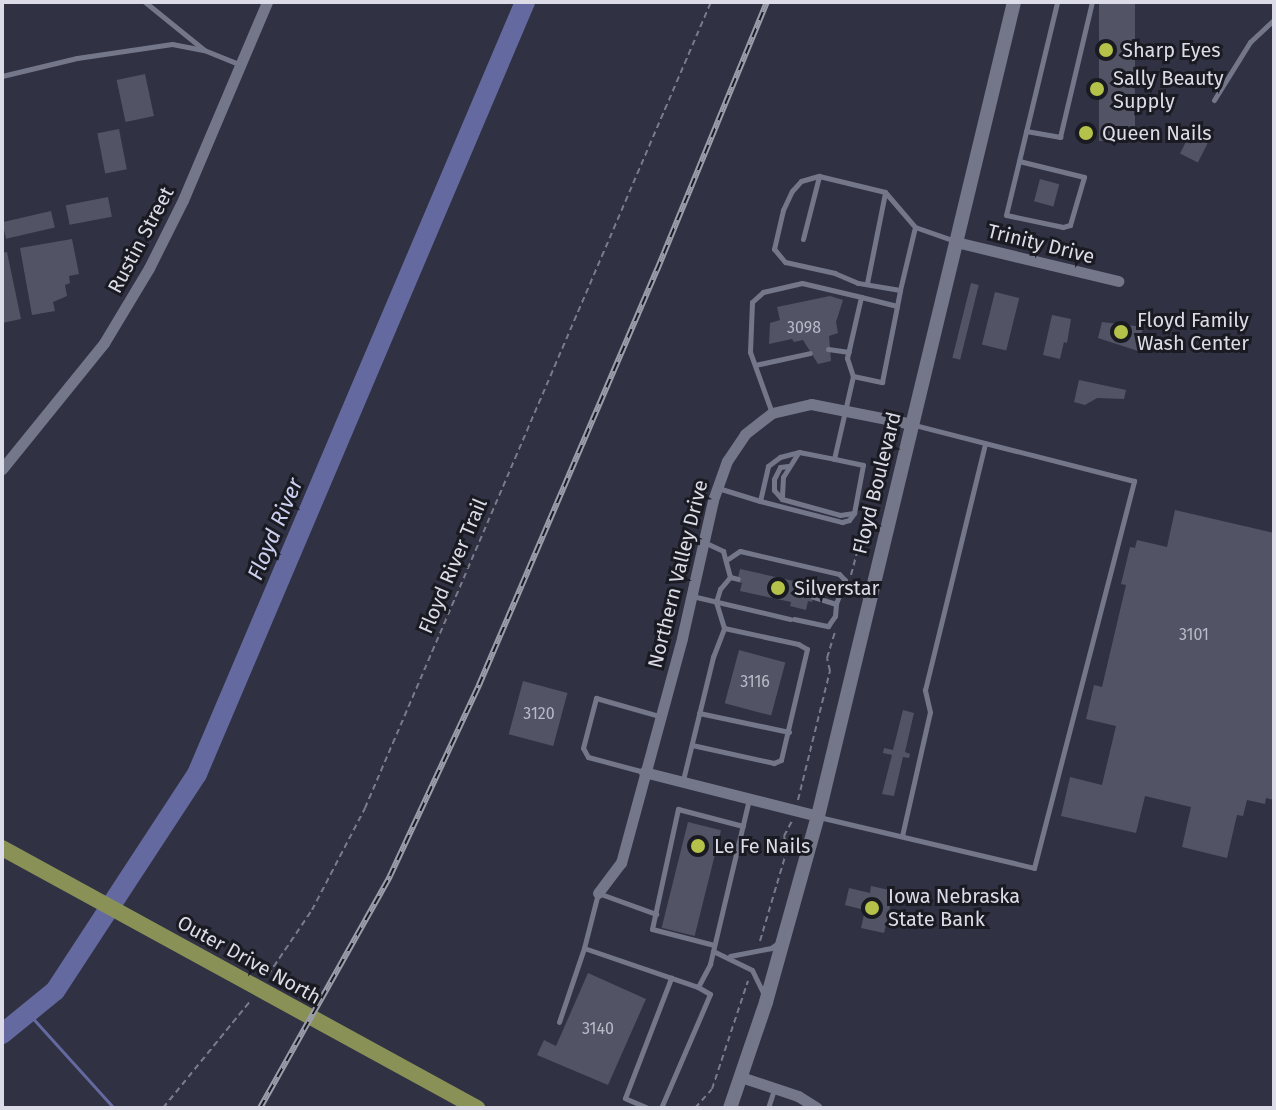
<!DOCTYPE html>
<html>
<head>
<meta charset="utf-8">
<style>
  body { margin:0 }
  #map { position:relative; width:1276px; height:1110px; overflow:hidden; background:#303243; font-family:"Fira Sans",sans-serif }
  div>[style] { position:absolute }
  .stream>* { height:3px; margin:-1.5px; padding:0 1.5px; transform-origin:1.5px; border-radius:1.5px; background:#64699f }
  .river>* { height:20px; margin:-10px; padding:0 10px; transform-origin:10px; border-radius:10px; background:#64699f }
  .building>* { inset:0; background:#525466; transform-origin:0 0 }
  .path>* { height:2px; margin-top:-1px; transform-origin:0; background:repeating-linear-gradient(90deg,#797b89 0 6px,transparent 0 10px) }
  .lane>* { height:5px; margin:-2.5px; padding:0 2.5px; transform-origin:2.5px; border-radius:2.5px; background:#74778a }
  .street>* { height:11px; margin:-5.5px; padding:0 5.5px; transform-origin:5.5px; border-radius:5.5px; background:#74778a }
  .secondary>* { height:14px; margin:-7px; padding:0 7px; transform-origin:7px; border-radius:7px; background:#74778a }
  .primary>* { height:16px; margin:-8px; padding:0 8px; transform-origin:8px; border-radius:8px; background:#8a9157 }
  .rail>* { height:6px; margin-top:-3px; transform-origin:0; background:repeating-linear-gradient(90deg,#1a1b22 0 9px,#9b9daa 0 18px); box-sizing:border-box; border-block:2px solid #9b9daa }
  .dots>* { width:22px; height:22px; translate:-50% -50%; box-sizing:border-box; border:4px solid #1a1b22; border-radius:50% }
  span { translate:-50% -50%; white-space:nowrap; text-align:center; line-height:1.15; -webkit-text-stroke:6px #1a1b22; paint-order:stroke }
  .number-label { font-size:16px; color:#b9bac7 }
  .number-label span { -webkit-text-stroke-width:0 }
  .poi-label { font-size:20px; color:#dbdce7 }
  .left { translate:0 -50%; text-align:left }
  .street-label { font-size:20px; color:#dbdce7 }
  .water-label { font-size:22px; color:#ccd0f1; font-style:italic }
  .frame { position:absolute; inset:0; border:4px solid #dbdce7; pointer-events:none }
</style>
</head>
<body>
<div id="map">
  <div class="stream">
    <i style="left:28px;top:1013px;width:125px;rotate:47.9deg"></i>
  </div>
  <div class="river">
    <i style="left:2px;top:1034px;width:68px;rotate:-39.1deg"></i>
    <i style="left:55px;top:991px;width:259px;rotate:-56.8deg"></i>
    <i style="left:197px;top:774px;width:839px;rotate:-66.98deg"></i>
  </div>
  <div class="building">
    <i style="left:1099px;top:2px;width:36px;height:139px"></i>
    <i style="left:145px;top:74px;width:43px;height:29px;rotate:78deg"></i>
    <i style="left:1195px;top:124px;width:20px;height:33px;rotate:27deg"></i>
    <i style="left:119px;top:129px;width:41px;height:22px;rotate:79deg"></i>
    <i style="left:1040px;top:179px;width:20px;height:23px;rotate:15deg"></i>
    <i style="left:108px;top:197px;width:20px;height:43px;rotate:79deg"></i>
    <i style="left:51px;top:211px;width:17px;height:50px;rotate:77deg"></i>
    <i style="clip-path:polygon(72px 239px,79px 274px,69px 276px,70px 283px,65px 285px,67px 296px,53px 302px,55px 311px,32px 315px,20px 248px)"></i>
    <i style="clip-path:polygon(7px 252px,21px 319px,2px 323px,2px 253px)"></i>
    <i style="left:971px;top:283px;width:8px;height:77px;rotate:14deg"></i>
    <i style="left:995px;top:292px;width:25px;height:54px;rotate:14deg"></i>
    <i style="clip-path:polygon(830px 296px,843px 300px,836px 322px,838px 333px,829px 336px,831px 361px,818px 364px,803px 340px,794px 342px,792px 339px,769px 344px,770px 323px,780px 320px,777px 307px)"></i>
    <i style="clip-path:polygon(1052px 315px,1071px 319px,1067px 343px,1064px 342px,1060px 359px,1043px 355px)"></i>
    <i style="clip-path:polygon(1102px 322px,1143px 327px,1138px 351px,1098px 338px)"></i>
    <i style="clip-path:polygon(1079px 380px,1126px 390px,1124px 399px,1097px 398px,1085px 405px,1074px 402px)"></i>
    <i style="clip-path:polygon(1175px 510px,1274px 533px,1274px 800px,1266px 798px,1265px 804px,1247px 800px,1243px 816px,1237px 815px,1227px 858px,1182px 847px,1191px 807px,1145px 796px,1136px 833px,1061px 816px,1070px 777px,1102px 785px,1116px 726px,1086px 719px,1094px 685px,1102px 687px,1126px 585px,1121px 584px,1130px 547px,1135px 548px,1137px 540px,1167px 547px)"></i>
    <i style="clip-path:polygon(740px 569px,816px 586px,812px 602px,808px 601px,806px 610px,790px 606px,791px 602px,740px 591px,742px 583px,737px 582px)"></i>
    <i style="left:739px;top:650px;width:48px;height:55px;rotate:15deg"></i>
    <i style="left:523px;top:681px;width:46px;height:55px;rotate:15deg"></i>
    <i style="clip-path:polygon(903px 710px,914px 713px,905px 752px,910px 754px,909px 758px,903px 757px,894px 796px,882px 794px,892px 755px,883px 753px,884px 748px,893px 750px)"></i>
    <i style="left:688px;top:822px;width:34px;height:109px;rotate:14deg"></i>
    <i style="clip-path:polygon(871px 886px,894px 891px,884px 933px,861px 928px,865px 910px,845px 905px,849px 888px,870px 893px)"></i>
    <i style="clip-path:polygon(588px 973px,646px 999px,608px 1085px,537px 1055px,544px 1040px,556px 1046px)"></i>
  </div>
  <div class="path">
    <i style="left:851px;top:575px;width:31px;rotate:-75deg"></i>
    <i style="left:798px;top:800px;width:133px;rotate:-76.1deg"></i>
    <i style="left:830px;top:671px;width:13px;rotate:-103deg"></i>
    <i style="left:827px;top:658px;width:28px;rotate:-73deg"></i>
    <i style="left:760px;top:941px;width:95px;rotate:-73.5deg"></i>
    <i style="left:787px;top:850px;width:14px;rotate:-102deg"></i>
    <i style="left:784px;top:836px;width:17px;rotate:-62deg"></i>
    <i style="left:268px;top:975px;width:78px;rotate:-55.9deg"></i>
    <i style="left:312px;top:910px;width:115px;rotate:-62.5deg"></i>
    <i style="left:365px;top:808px;width:877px;rotate:-66.77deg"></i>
    <i style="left:163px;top:1108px;width:139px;rotate:-50.8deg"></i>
    <i style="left:695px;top:1108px;width:25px;rotate:-48deg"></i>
    <i style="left:712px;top:1089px;width:114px;rotate:-71.6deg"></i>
  </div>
  <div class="lane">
    <i style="left:145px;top:2px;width:75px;rotate:39deg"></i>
    <i style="left:2px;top:76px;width:77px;rotate:-13.5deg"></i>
    <i style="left:77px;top:58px;width:96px;rotate:-8.4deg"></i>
    <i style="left:172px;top:44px;width:33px;rotate:11deg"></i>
    <i style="left:204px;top:50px;width:37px;rotate:22deg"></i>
    <i style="left:1214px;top:100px;width:68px;rotate:-58.2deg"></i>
    <i style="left:1250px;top:42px;width:33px;rotate:-43deg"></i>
    <i style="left:1026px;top:131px;width:35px;rotate:10deg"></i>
    <i style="left:1060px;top:137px;width:139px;rotate:-76.7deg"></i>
    <i style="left:1019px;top:161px;width:67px;rotate:13.8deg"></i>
    <i style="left:1084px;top:177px;width:50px;rotate:106.3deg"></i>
    <i style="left:1070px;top:225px;width:7px;rotate:164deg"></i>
    <i style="left:1063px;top:227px;width:58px;rotate:-168.1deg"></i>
    <i style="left:1006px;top:215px;width:219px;rotate:-76.5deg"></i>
    <i style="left:915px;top:227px;width:65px;rotate:103.4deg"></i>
    <i style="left:900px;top:290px;width:43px;rotate:-170.5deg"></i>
    <i style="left:858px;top:283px;width:25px;rotate:-157deg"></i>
    <i style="left:835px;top:273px;width:51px;rotate:-167.6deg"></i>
    <i style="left:785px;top:262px;width:17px;rotate:-130deg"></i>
    <i style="left:774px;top:249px;width:40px;rotate:-77deg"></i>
    <i style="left:783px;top:210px;width:21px;rotate:-65deg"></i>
    <i style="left:792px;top:191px;width:13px;rotate:-48deg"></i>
    <i style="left:801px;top:181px;width:19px;rotate:-16deg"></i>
    <i style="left:819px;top:176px;width:68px;rotate:13.6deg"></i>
    <i style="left:885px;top:192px;width:46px;rotate:49.4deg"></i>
    <i style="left:915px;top:227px;width:42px;rotate:19.3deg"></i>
    <i style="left:803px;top:239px;width:65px;rotate:-75.7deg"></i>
    <i style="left:867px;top:283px;width:92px;rotate:-78.7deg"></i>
    <i style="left:897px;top:306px;width:16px;rotate:-79deg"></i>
    <i style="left:828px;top:349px;width:21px;rotate:8deg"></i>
    <i style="left:755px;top:365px;width:56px;rotate:-12.3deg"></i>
    <i style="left:772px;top:413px;width:65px;rotate:-109.8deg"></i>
    <i style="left:750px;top:352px;width:50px;rotate:-87.7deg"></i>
    <i style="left:752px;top:302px;width:15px;rotate:-42deg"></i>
    <i style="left:763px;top:292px;width:40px;rotate:-13deg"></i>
    <i style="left:802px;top:283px;width:61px;rotate:13.3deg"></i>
    <i style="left:798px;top:453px;width:28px;rotate:122deg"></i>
    <i style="left:783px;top:477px;width:22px;rotate:93deg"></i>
    <i style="left:782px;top:499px;width:60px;rotate:15.4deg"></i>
    <i style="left:840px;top:515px;width:14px;rotate:-8deg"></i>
    <i style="left:718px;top:488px;width:44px;rotate:17.2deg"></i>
    <i style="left:760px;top:501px;width:36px;rotate:-77deg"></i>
    <i style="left:768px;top:466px;width:15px;rotate:-37deg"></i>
    <i style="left:780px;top:457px;width:20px;rotate:-15deg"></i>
    <i style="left:799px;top:452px;width:36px;rotate:11deg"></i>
    <i style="left:834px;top:459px;width:85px;rotate:-77.1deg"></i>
    <i style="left:853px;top:376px;width:30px;rotate:12deg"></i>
    <i style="left:882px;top:382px;width:77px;rotate:-78.8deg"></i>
    <i style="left:897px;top:306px;width:37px;rotate:-166deg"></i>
    <i style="left:861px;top:297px;width:63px;rotate:102.9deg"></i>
    <i style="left:847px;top:358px;width:19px;rotate:72deg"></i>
    <i style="left:782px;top:499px;width:12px;rotate:-132deg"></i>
    <i style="left:774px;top:490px;width:11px;rotate:-90deg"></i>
    <i style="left:774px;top:479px;width:13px;rotate:-63deg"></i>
    <i style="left:780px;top:467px;width:8px;rotate:-7deg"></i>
    <i style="left:760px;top:501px;width:85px;rotate:14.4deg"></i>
    <i style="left:842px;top:522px;width:7px;rotate:-16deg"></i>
    <i style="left:849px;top:520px;width:9px;rotate:-54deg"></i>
    <i style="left:854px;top:513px;width:49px;rotate:-79.4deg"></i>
    <i style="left:863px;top:465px;width:30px;rotate:-168deg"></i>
    <i style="left:706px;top:543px;width:19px;rotate:25deg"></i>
    <i style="left:723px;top:551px;width:27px;rotate:75deg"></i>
    <i style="left:728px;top:559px;width:14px;rotate:-34deg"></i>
    <i style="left:740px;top:551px;width:102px;rotate:13.1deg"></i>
    <i style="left:839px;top:574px;width:8px;rotate:45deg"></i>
    <i style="left:845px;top:580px;width:26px;rotate:111deg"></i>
    <i style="left:730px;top:577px;width:8px;rotate:14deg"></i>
    <i style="left:692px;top:596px;width:101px;rotate:13.2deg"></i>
    <i style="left:794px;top:619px;width:35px;rotate:12deg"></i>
    <i style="left:828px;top:626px;width:12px;rotate:-55deg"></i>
    <i style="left:835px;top:616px;width:12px;rotate:-85deg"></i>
    <i style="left:836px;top:604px;width:24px;rotate:-163deg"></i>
    <i style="left:724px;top:628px;width:27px;rotate:-107deg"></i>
    <i style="left:716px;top:602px;width:14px;rotate:-73deg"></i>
    <i style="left:720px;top:589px;width:16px;rotate:-50deg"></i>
    <i style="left:699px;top:713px;width:92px;rotate:11.9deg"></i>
    <i style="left:644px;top:772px;width:58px;rotate:-165deg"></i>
    <i style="left:588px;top:757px;width:10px;rotate:-119deg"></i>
    <i style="left:583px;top:748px;width:52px;rotate:-75.4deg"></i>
    <i style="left:596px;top:698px;width:66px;rotate:15.9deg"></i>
    <i style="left:683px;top:780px;width:127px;rotate:-76.3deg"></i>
    <i style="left:713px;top:657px;width:31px;rotate:-69deg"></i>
    <i style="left:724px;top:628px;width:76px;rotate:12.2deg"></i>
    <i style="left:798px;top:644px;width:10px;rotate:29deg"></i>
    <i style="left:807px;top:649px;width:114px;rotate:103.2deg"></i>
    <i style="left:781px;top:760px;width:8px;rotate:157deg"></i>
    <i style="left:774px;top:763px;width:84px;rotate:-167.6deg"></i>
    <i style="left:819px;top:817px;width:221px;rotate:13.3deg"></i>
    <i style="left:1034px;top:868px;width:400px;rotate:-75.5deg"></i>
    <i style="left:1134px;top:481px;width:226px;rotate:-165.7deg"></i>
    <i style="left:902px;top:836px;width:127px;rotate:-77.3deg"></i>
    <i style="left:930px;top:712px;width:23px;rotate:-103deg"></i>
    <i style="left:925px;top:690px;width:254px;rotate:-76.3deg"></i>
    <i style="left:714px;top:945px;width:64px;rotate:-165.5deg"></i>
    <i style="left:652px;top:929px;width:123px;rotate:-77.8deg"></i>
    <i style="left:678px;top:809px;width:67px;rotate:14.7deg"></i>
    <i style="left:584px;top:948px;width:120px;rotate:18.9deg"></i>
    <i style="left:713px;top:951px;width:43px;rotate:26deg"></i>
    <i style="left:752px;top:970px;width:25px;rotate:64deg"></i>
    <i style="left:730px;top:956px;width:42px;rotate:-11deg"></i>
    <i style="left:771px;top:948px;width:9px;rotate:-36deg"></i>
    <i style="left:559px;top:1022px;width:78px;rotate:-71.3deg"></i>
    <i style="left:584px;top:948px;width:57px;rotate:-75.7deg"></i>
    <i style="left:598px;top:893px;width:62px;rotate:19.9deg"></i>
    <i style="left:648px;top:1108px;width:25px;rotate:-157deg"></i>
    <i style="left:625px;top:1098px;width:129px;rotate:-69deg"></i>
    <i style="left:661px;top:1108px;width:124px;rotate:-66.7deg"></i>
    <i style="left:710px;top:994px;width:14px;rotate:-150deg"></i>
    <i style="left:698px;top:987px;width:26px;rotate:-62deg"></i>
    <i style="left:710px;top:964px;width:170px;rotate:-76.7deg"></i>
    <i style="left:768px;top:1108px;width:20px;rotate:-72deg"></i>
  </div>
  <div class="street">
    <i style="left:956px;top:242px;width:167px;rotate:13.5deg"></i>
    <i style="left:2px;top:469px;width:162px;rotate:-51deg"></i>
    <i style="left:104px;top:343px;width:87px;rotate:-59deg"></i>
    <i style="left:149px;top:268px;width:76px;rotate:-63.4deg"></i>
    <i style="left:183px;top:200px;width:215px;rotate:-67deg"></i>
    <i style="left:644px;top:772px;width:179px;rotate:14.2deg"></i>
    <i style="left:598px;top:893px;width:38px;rotate:-53deg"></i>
    <i style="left:621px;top:863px;width:233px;rotate:-74.8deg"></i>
    <i style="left:682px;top:638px;width:141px;rotate:-77.3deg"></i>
    <i style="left:713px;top:500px;width:41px;rotate:-70.3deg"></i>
    <i style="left:727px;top:461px;width:32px;rotate:-56deg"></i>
    <i style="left:745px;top:434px;width:34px;rotate:-38deg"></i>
    <i style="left:772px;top:413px;width:40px;rotate:-13deg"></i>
    <i style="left:811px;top:404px;width:103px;rotate:11.2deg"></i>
    <i style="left:741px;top:1077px;width:60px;rotate:18.4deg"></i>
    <i style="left:798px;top:1096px;width:22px;rotate:32deg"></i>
  </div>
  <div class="secondary">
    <i style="left:730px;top:1108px;width:112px;rotate:-71.2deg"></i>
    <i style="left:766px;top:1002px;width:193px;rotate:-74.4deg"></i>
    <i style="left:818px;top:816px;width:837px;rotate:-76.46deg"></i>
  </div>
  <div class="primary">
    <i style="left:2px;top:848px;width:542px;rotate:28.69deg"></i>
  </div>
  <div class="rail">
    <i style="left:260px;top:1108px;width:266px;rotate:-60.7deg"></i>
    <i style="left:390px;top:876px;width:211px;rotate:-65deg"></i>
    <i style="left:479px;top:685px;width:452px;rotate:-66.8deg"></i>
    <i style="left:657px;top:270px;width:290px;rotate:-67.7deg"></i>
  </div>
  <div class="dots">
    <i style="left:1106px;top:50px;background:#b5c249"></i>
    <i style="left:1097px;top:89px;background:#b5c249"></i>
    <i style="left:1086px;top:133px;background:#b5c249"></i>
    <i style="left:1121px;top:332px;background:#b5c249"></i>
    <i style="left:778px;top:588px;background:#b5c249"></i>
    <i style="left:698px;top:846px;background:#b5c249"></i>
    <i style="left:872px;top:908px;background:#b5c249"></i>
  </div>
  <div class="number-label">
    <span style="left:804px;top:328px">3098</span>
    <span style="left:1194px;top:635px">3101</span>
    <span style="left:755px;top:682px">3116</span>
    <span style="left:539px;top:714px">3120</span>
    <span style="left:598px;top:1029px">3140</span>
  </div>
  <div class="poi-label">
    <span class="left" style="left:1122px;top:50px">Sharp Eyes</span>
    <span class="left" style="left:1113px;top:90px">Sally Beauty<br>Supply</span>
    <span class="left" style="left:1102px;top:133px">Queen Nails</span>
    <span class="left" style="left:1137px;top:332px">Floyd Family<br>Wash Center</span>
    <span class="left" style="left:794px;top:588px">Silverstar</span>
    <span class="left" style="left:714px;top:846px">Le Fe Nails</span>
    <span class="left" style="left:888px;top:908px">Iowa Nebraska<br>State Bank</span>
  </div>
  <div class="street-label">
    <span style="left:141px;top:240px;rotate:-62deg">Rustin Street</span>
    <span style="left:1041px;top:244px;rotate:14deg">Trinity Drive</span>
    <span style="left:877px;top:483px;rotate:-76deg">Floyd Boulevard</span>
    <span style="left:453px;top:566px;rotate:-67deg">Floyd River Trail</span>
    <span style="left:678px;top:574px;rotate:-76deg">Northern Valley Drive</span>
    <span style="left:249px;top:960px;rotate:29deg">Outer Drive North</span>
  </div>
  <div class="water-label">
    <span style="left:275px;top:529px;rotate:-67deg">Floyd River</span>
  </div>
  <div class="frame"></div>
</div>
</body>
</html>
